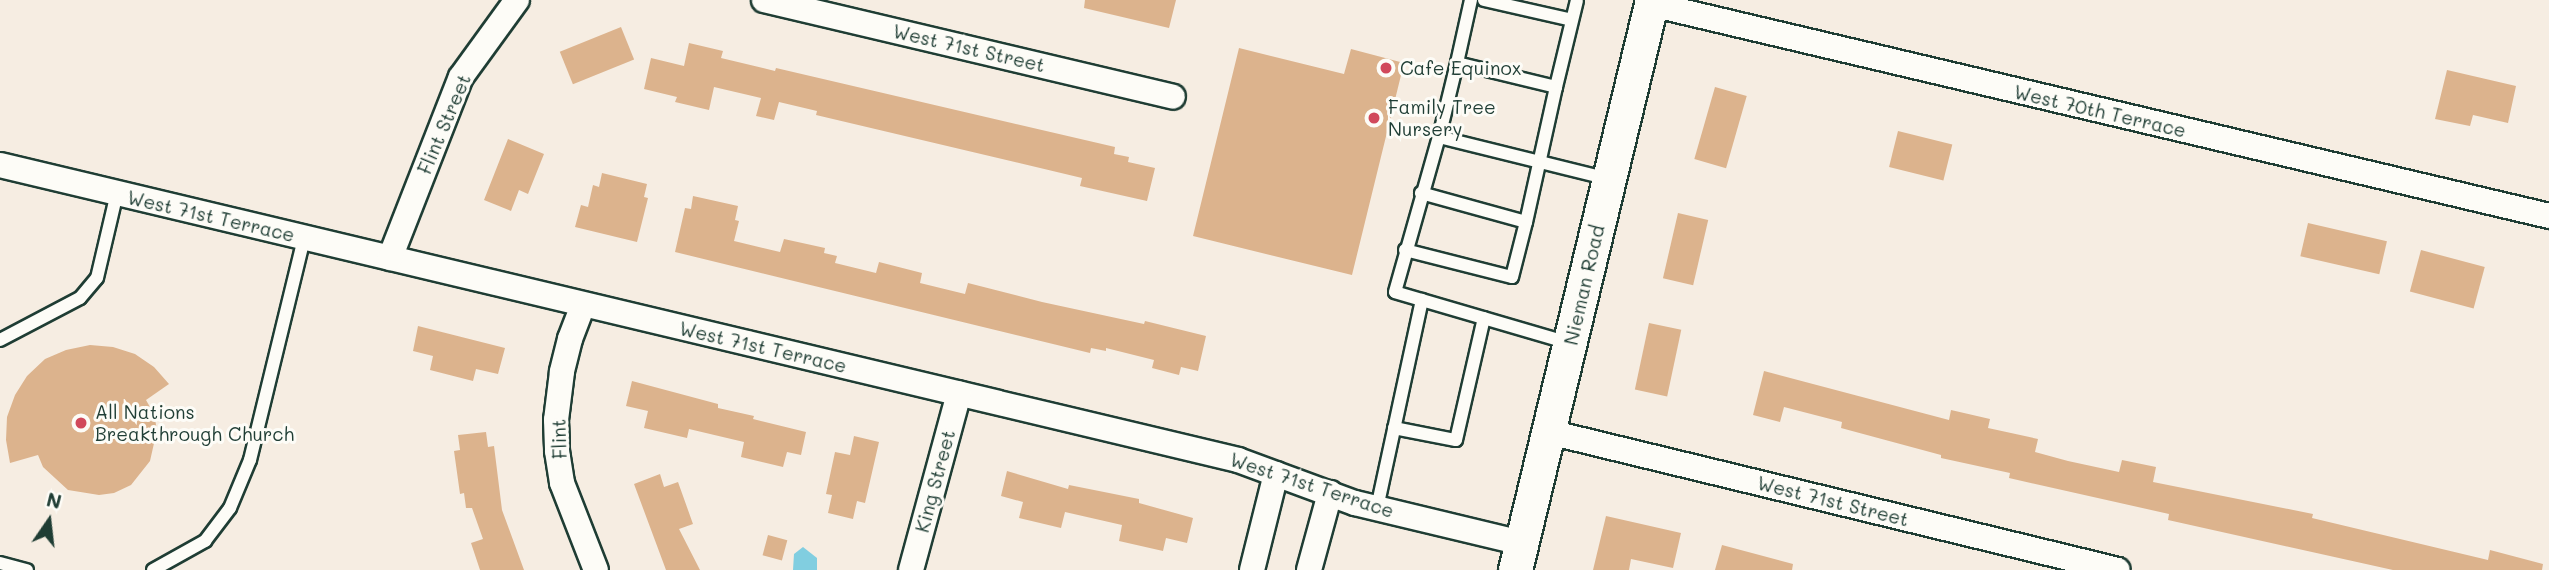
<!DOCTYPE html>
<html>
<head>
<meta charset="utf-8">
<style>
  body { margin:0 }
  #map { position:relative; width:2549px; height:570px; overflow:hidden; background:#f6ede2; font-family:Mali,sans-serif }
  div>[style] { position:absolute }
  .water>* { inset:0; background:#81cee0 }
  .building>* { inset:0; background:#dcb38d; transform-origin:0 0 }
  .roads { filter:drop-shadow(2px 0 #1f3d34) drop-shadow(-2px 0 #1f3d34) drop-shadow(0 2px #1f3d34) drop-shadow(0 -2px #1f3d34) }
  .lane>* { height:12px; margin:-6px; padding:0 6px; transform-origin:6px; border-radius:6px; background:#fdfcf7 }
  .street>* { height:24px; margin:-12px; padding:0 12px; transform-origin:12px; border-radius:12px; background:#fdfcf7 }
  .secondary>* { height:33px; margin:-16.5px; padding:0 16.5px; transform-origin:16.5px; border-radius:16.5px; background:#fdfcf7 }
  .dots>* { width:19px; height:19px; translate:-50% -50%; box-sizing:border-box; border:4px solid #fdfcf7; border-radius:50% }
  span { translate:-50% -50%; white-space:nowrap; text-align:center; line-height:1.15; -webkit-text-stroke:6px #fdfcf7; paint-order:stroke }
  .street-label { font-size:19px; color:#1f3d34 }
  .poi-label { font-size:19px; color:#1f3d34 }
  .left { translate:0 -50%; text-align:left }
  .north { position:absolute; left:14px; top:486px; width:70px; height:70px; -webkit-text-stroke:5px #fdfcf7; paint-order:stroke; rotate:14deg; font-size:19px; font-weight:700; line-height:28px; text-align:center; color:#1f3d34 }
  .north::after { content:''; display:block; margin:auto; width:24px; height:32px; background:#1f3d34; clip-path:polygon(50% 0,100% 100%,50% 72%,0 100%) }
</style>
</head>
<body>
<div id="map">
  <div class="water">
    <i style="clip-path:polygon(803px 547px,817px 558px,817px 570px,793px 570px,794px 554px)"></i>
  </div>
  <div class="building">
    <i style="clip-path:polygon(1085px 0,1176px 0,1169px 28px,1084px 8px)"></i>
    <i style="left:621px;top:27px;width:35px;height:66px;rotate:68deg"></i>
    <i style="clip-path:polygon(689px 43px,723px 51px,721px 58px,775px 71px,776px 68px,1115px 147px,1114px 154px,1129px 157px,1128px 162px,1155px 168px,1147px 201px,1080px 186px,1082px 178px,816px 115px,817px 111px,779px 102px,774px 120px,756px 116px,761px 98px,714px 87px,709px 110px,675px 102px,677px 97px,644px 89px,651px 58px,684px 66px)"></i>
    <i style="clip-path:polygon(1239px 48px,1344px 74px,1351px 49px,1404px 63px,1352px 275px,1193px 236px)"></i>
    <i style="clip-path:polygon(2447px 70px,2516px 86px,2508px 123px,2473px 115px,2470px 126px,2435px 119px)"></i>
    <i style="left:1715px;top:87px;width:33px;height:75px;rotate:16deg"></i>
    <i style="left:1898px;top:131px;width:56px;height:37px;rotate:14deg"></i>
    <i style="clip-path:polygon(508px 139px,544px 154px,528px 194px,519px 190px,511px 211px,484px 200px)"></i>
    <i style="clip-path:polygon(602px 173px,647px 184px,644px 197px,648px 198px,637px 242px,575px 227px,581px 205px,588px 207px,593px 185px,599px 187px)"></i>
    <i style="clip-path:polygon(693px 196px,738px 206px,735px 220px,739px 221px,734px 241px,780px 252px,784px 239px,825px 248px,824px 253px,837px 256px,835px 263px,876px 273px,879px 262px,922px 273px,920px 283px,965px 294px,968px 283px,1042px 302px,1144px 324px,1145px 321px,1206px 336px,1198px 371px,1181px 367px,1179px 375px,1152px 368px,1154px 360px,1106px 348px,1106px 351px,1091px 348px,1090px 353px,675px 252px,685px 208px,691px 209px)"></i>
    <i style="left:1678px;top:213px;width:31px;height:67px;rotate:13deg"></i>
    <i style="left:2308px;top:223px;width:81px;height:34px;rotate:13deg"></i>
    <i style="left:2421px;top:250px;width:66px;height:43px;rotate:15deg"></i>
    <i style="left:1649px;top:323px;width:33px;height:68px;rotate:12deg"></i>
    <i style="clip-path:polygon(418px 326px,505px 348px,498px 374px,476px 369px,473px 381px,430px 370px,433px 356px,413px 351px)"></i>
    <i style="clip-path:polygon(90px 345px,113px 347px,135px 354px,154px 367px,169px 384px,146px 400px,154px 414px,157px 430px,150px 461px,131px 485px,114px 493px,99px 495px,68px 490px,43px 467px,38px 455px,10px 463px,6px 440px,7px 417px,15px 395px,27px 376px,45px 359px,66px 350px)"></i>
    <i style="clip-path:polygon(1764px 371px,1949px 420px,1951px 410px,1990px 419px,1988px 428px,2038px 439px,2035px 452px,2068px 461px,2119px 472px,2122px 460px,2156px 467px,2153px 482px,2313px 514px,2312px 518px,2488px 560px,2490px 550px,2543px 564px,2542px 570px,2393px 570px,2168px 520px,2169px 514px,2009px 478px,2010px 473px,1941px 458px,1941px 455px,1841px 428px,1842px 422px,1784px 407px,1780px 422px,1753px 415px)"></i>
    <i style="clip-path:polygon(632px 381px,718px 404px,718px 408px,754px 416px,753px 419px,806px 432px,801px 455px,787px 452px,783px 467px,741px 457px,744px 442px,689px 429px,687px 438px,644px 428px,648px 411px,626px 406px)"></i>
    <i style="clip-path:polygon(486px 432px,488px 447px,494px 446px,502px 510px,524px 570px,480px 570px,471px 543px,483px 539px,472px 508px,466px 508px,464px 493px,460px 494px,454px 451px,460px 450px,458px 435px)"></i>
    <i style="clip-path:polygon(854px 436px,879px 442px,865px 503px,857px 501px,853px 519px,828px 513px,832px 495px,826px 494px,835px 452px,850px 455px)"></i>
    <i style="clip-path:polygon(1007px 471px,1068px 489px,1069px 485px,1139px 499px,1139px 503px,1193px 518px,1187px 543px,1166px 538px,1163px 551px,1119px 541px,1122px 525px,1065px 512px,1061px 528px,1019px 518px,1023px 502px,1001px 496px)"></i>
    <i style="clip-path:polygon(660px 474px,664px 487px,678px 482px,693px 524px,679px 529px,700px 570px,666px 570px,634px 484px)"></i>
    <i style="clip-path:polygon(1606px 516px,1681px 533px,1673px 568px,1631px 559px,1629px 570px,1593px 570px)"></i>
    <i style="left:768px;top:535px;width:20px;height:21px;rotate:15deg"></i>
    <i style="clip-path:polygon(1722px 545px,1793px 564px,1792px 570px,1715px 570px)"></i>
  </div>
  <div class="roads">
    <div class="lane">
      <i style="left:1484px;top:0;width:90px;rotate:12.8deg"></i>
      <i style="left:1457px;top:63px;width:65px;rotate:-77.5deg"></i>
      <i style="left:1556px;top:87px;width:89px;rotate:-76.4deg"></i>
      <i style="left:1439px;top:137px;width:76px;rotate:-76.3deg"></i>
      <i style="left:1457px;top:63px;width:102px;rotate:13.6deg"></i>
      <i style="left:1556px;top:87px;width:138px;rotate:102.5deg"></i>
      <i style="left:1405px;top:250px;width:110px;rotate:14.2deg"></i>
      <i style="left:1512px;top:277px;width:57px;rotate:-75.7deg"></i>
      <i style="left:1526px;top:222px;width:109px;rotate:-164.6deg"></i>
      <i style="left:0;top:340px;width:90px;rotate:-27.7deg"></i>
      <i style="left:80px;top:298px;width:26px;rotate:-50deg"></i>
      <i style="left:97px;top:278px;width:87px;rotate:-76.8deg"></i>
      <i style="left:1569px;top:343px;width:181px;rotate:-163.7deg"></i>
      <i style="left:1395px;top:292px;width:161px;rotate:-74.2deg"></i>
      <i style="left:1439px;top:137px;width:175px;rotate:13.9deg"></i>
      <i style="left:1394px;top:428px;width:63px;rotate:11deg"></i>
      <i style="left:1456px;top:440px;width:125px;rotate:-77.1deg"></i>
      <i style="left:1377px;top:508px;width:213px;rotate:-77.8deg"></i>
      <i style="left:0;top:563px;width:28px;rotate:15deg"></i>
      <i style="left:153px;top:570px;width:60px;rotate:-29.1deg"></i>
      <i style="left:205px;top:541px;width:41px;rotate:-52.9deg"></i>
      <i style="left:230px;top:508px;width:52px;rotate:-67.4deg"></i>
      <i style="left:250px;top:460px;width:228px;rotate:-76.3deg"></i>
    </div>
    <div class="street">
      <i style="left:764px;top:0;width:420px;rotate:13.3deg"></i>
      <i style="left:1651px;top:4px;width:923px;rotate:13.28deg"></i>
      <i style="left:0;top:165px;width:1273px;rotate:13.4deg"></i>
      <i style="left:1238px;top:460px;width:125px;rotate:20.2deg"></i>
      <i style="left:1355px;top:503px;width:171px;rotate:13.5deg"></i>
      <i style="left:390px;top:258px;width:194px;rotate:-68.6deg"></i>
      <i style="left:461px;top:77px;width:95px;rotate:-54deg"></i>
      <i style="left:583px;top:305px;width:36px;rotate:111deg"></i>
      <i style="left:570px;top:339px;width:34px;rotate:104deg"></i>
      <i style="left:562px;top:372px;width:48px;rotate:97.1deg"></i>
      <i style="left:556px;top:420px;width:31px;rotate:88deg"></i>
      <i style="left:557px;top:451px;width:32px;rotate:81deg"></i>
      <i style="left:562px;top:483px;width:93px;rotate:68.7deg"></i>
      <i style="left:1549px;top:432px;width:585px;rotate:13.63deg"></i>
      <i style="left:911px;top:570px;width:183px;rotate:-74.8deg"></i>
      <i style="left:1252px;top:570px;width:99px;rotate:-76deg"></i>
      <i style="left:1309px;top:570px;width:80px;rotate:-74.7deg"></i>
    </div>
    <div class="secondary">
      <i style="left:1515px;top:570px;width:586px;rotate:-76.49deg"></i>
    </div>
  </div>
  <div class="dots">
    <i style="left:1386px;top:68px;background:#d1495b"></i>
    <i style="left:1374px;top:118px;background:#d1495b"></i>
    <i style="left:81px;top:423px;background:#d1495b"></i>
  </div>
  <div class="street-label">
    <span style="left:969px;top:48px;rotate:13deg">West 71st Street</span>
    <span style="left:2100px;top:111px;rotate:13deg">West 70th Terrace</span>
    <span style="left:444px;top:124px;rotate:-67deg">Flint Street</span>
    <span style="left:211px;top:216px;rotate:13deg">West 71st Terrace</span>
    <span style="left:1584px;top:285px;rotate:-77deg">Nieman Road</span>
    <span style="left:763px;top:347px;rotate:13deg">West 71st Terrace</span>
    <span style="left:559px;top:439px;rotate:-92deg">Flint</span>
    <span style="left:935px;top:481px;rotate:-75deg">King Street</span>
    <span style="left:1312px;top:485px;rotate:18deg">West 71st Terrace</span>
    <span style="left:1833px;top:501px;rotate:14deg">West 71st Street</span>
  </div>
  <div class="poi-label">
    <span class="left" style="left:1400px;top:68px">Cafe Equinox</span>
    <span class="left" style="left:1388px;top:118px">Family Tree<br>Nursery</span>
    <span class="left" style="left:95px;top:423px">All Nations<br>Breakthrough Church</span>
  </div>
  <div class="north">N</div>
</div>
</body>
</html>
